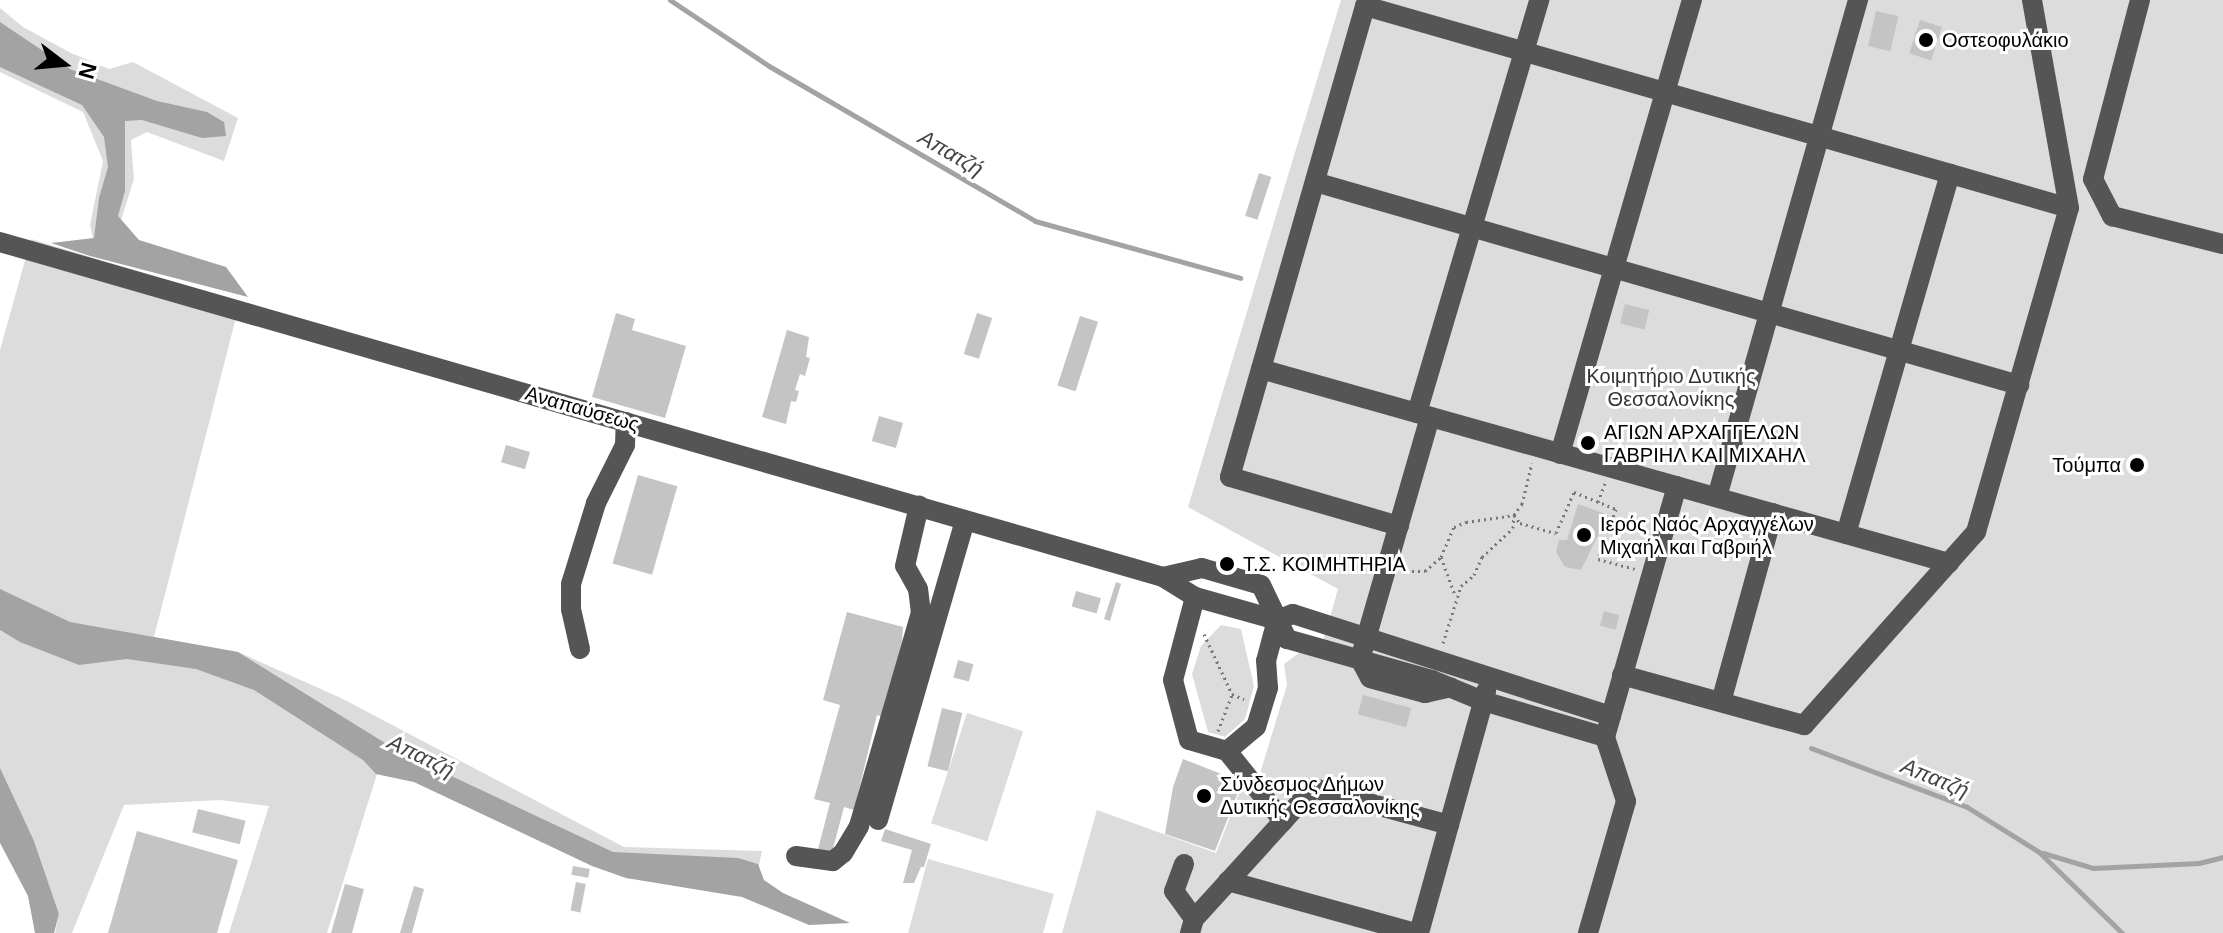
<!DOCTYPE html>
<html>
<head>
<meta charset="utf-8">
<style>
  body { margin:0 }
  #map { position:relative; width:2223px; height:933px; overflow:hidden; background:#fff; font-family:Helvetica,sans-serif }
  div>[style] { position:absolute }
  .green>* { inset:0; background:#dcdcdc; transform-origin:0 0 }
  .water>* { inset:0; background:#a3a3a3 }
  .stream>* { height:5px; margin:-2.5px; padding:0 2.5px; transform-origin:2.5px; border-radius:2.5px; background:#a3a3a3 }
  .building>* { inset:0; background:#c4c4c4; transform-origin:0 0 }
  .path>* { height:3px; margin-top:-1.5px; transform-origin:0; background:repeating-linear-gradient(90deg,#777 0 2px,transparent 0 6px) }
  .minor>* { height:20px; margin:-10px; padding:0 10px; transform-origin:10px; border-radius:10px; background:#555 }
  .dots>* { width:22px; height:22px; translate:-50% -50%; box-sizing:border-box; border:4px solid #fff; border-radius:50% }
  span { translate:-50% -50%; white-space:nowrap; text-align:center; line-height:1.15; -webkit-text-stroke:6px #fff; paint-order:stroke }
  .poi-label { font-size:20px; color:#000 }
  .left { translate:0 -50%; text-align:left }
  .right { translate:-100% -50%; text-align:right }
  .park-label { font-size:20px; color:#333 }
  .street-label { font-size:20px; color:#000 }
  .water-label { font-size:22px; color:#444; font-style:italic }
  .north { position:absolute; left:24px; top:24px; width:80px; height:80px; -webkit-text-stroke:6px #fff; paint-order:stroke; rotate:106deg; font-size:22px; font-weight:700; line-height:32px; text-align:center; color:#000 }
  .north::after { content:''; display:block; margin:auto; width:28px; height:36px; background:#000; clip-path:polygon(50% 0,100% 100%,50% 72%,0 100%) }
</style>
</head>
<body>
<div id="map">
  <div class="green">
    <i style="clip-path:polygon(1341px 0,2223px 0,2223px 933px,1062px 933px,1097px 810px,1216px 853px,1240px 791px,1263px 779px,1261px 770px,1287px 685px,1284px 664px,1299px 653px,1318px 657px,1328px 624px,1338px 589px,1188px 507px)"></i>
    <i style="clip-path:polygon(0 8px,23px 27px,71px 53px,109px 69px,133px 62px,238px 118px,224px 161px,147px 132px,131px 140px,134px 179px,121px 220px,124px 239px,95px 248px,90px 225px,103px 161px,83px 112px,0 72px)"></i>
    <i style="clip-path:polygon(31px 239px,240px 302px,154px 637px,238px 652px,341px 698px,624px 847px,762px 851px,756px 879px,622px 877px,414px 782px,377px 774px,327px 933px,229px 933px,269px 806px,220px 800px,124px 805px,72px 933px,55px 933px,59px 914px,34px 841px,0 784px,0 350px)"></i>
    <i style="clip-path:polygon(1221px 625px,1241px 629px,1254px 686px,1245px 719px,1225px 737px,1208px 732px,1192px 674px,1201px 646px)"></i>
    <i style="left:967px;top:713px;width:59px;height:116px;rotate:18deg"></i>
    <i style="clip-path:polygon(928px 859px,1054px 894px,1043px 933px,908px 933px)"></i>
  </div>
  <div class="water">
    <i style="clip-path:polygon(0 22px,70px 69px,157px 101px,207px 112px,224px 122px,226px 136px,202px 138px,142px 120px,125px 121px,125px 191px,118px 216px,139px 240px,226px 267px,248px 297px,90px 256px,51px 243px,94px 238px,99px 198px,108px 167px,104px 137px,82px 105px,0 67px)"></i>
    <i style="clip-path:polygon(0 589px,70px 622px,238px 652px,398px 751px,613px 852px,738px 858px,758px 864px,764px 880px,783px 893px,850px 923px,809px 925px,742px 897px,626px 878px,592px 866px,414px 782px,376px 774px,363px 760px,254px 690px,196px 669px,127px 659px,79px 665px,20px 642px,0 630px)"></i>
    <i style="clip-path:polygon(0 768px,34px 841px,59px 914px,54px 933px,35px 933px,28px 896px,0 843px)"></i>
  </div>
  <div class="stream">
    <i style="left:670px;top:0;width:119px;rotate:33.7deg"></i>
    <i style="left:769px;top:66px;width:308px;rotate:30.2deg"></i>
    <i style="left:1035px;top:221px;width:213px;rotate:15.5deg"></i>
    <i style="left:1811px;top:748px;width:167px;rotate:20.7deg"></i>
    <i style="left:1967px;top:807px;width:85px;rotate:32deg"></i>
    <i style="left:2039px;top:852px;width:116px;rotate:44.3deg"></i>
    <i style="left:2043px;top:853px;width:52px;rotate:16.7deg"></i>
    <i style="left:2093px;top:868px;width:106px;rotate:-2.7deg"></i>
    <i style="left:2199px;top:863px;width:25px;rotate:-14deg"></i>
  </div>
  <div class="building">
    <i style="left:1876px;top:11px;width:23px;height:36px;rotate:13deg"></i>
    <i style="left:1920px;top:20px;width:23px;height:35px;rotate:18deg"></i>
    <i style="left:1259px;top:173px;width:13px;height:45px;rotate:18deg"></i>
    <i style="left:1625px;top:304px;width:25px;height:20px;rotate:14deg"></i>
    <i style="clip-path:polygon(616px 313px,635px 319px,632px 330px,686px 346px,665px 418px,592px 397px)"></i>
    <i style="left:977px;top:313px;width:16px;height:43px;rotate:18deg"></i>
    <i style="left:1080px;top:316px;width:19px;height:73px;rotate:18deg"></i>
    <i style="clip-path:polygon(787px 330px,809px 337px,806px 357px,810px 358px,805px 376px,800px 374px,795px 390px,799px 391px,796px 402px,791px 401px,786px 424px,762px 417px)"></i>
    <i style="left:879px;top:416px;width:25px;height:26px;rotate:16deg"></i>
    <i style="left:506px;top:445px;width:25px;height:18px;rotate:16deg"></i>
    <i style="left:638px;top:475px;width:41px;height:92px;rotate:16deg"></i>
    <i style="clip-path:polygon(1578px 504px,1608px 515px,1581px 570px,1565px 567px,1556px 552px,1559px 540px,1567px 540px)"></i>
    <i style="clip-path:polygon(1116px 582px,1121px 584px,1110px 621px,1104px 619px)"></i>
    <i style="left:1076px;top:591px;width:26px;height:16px;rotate:16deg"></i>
    <i style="left:1604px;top:611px;width:16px;height:15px;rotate:15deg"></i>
    <i style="clip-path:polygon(847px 612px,903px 627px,902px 641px,883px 717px,877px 715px,876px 719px,854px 810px,844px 807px,830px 860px,816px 857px,830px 803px,814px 799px,840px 705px,823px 700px)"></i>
    <i style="left:958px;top:660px;width:16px;height:18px;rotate:15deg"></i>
    <i style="left:1363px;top:695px;width:50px;height:20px;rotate:15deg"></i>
    <i style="left:942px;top:708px;width:21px;height:60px;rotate:14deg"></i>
    <i style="clip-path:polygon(1183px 759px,1242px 782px,1215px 851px,1165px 834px,1173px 787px)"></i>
    <i style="left:198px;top:809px;width:49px;height:24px;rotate:14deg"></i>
    <i style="clip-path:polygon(885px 829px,931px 844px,924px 867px,921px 867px,914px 883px,903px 883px,912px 850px,881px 841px)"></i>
    <i style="clip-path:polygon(137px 831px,238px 860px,217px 933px,108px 933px)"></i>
    <i style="left:573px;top:866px;width:17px;height:9px;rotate:10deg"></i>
    <i style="left:576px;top:882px;width:10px;height:29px;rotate:11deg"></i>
    <i style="clip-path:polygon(345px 884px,364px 889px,352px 933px,331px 933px)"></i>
    <i style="clip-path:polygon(414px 886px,424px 889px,412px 933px,400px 933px)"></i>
  </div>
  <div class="path">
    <i style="left:1598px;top:502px;width:20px;rotate:-70deg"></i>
    <i style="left:1441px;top:557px;width:40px;rotate:69.8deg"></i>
    <i style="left:1406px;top:571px;width:19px"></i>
    <i style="left:1425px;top:571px;width:21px;rotate:-41deg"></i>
    <i style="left:1441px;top:557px;width:33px;rotate:-67deg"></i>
    <i style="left:1454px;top:527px;width:13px;rotate:-23deg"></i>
    <i style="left:1466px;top:522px;width:49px;rotate:-8.3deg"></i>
    <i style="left:1514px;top:515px;width:10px;rotate:53deg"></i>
    <i style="left:1520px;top:523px;width:37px;rotate:16deg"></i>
    <i style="left:1556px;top:533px;width:45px;rotate:-66.3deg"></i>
    <i style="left:1574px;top:492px;width:45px;rotate:22deg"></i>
    <i style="left:1616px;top:509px;width:53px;rotate:109.8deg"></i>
    <i style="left:1598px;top:559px;width:38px;rotate:15deg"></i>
    <i style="left:1204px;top:634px;width:66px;rotate:65deg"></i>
    <i style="left:1443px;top:643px;width:60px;rotate:-72.5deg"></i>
    <i style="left:1461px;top:586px;width:17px;rotate:-40deg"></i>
    <i style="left:1474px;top:575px;width:20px;rotate:-66deg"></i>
    <i style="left:1482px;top:557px;width:42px;rotate:-43.1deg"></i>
    <i style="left:1513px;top:528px;width:13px;rotate:-86deg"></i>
    <i style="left:1514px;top:515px;width:14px;rotate:-54deg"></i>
    <i style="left:1522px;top:504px;width:42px;rotate:-76.3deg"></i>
    <i style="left:1218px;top:731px;width:40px;rotate:-69deg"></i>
    <i style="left:1232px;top:694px;width:13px;rotate:23deg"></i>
  </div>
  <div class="minor">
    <i style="left:2140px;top:0;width:185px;rotate:104.7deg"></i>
    <i style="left:2093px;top:179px;width:42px;rotate:62.8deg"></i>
    <i style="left:2112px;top:216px;width:114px;rotate:14.2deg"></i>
    <i style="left:1315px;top:182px;width:733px;rotate:16.09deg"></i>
    <i style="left:0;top:242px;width:1210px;rotate:16.07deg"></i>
    <i style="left:1163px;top:577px;width:38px;rotate:32deg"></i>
    <i style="left:1195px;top:597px;width:85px;rotate:15.7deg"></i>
    <i style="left:1277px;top:620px;width:17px;rotate:-21deg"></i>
    <i style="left:1293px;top:614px;width:334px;rotate:17.8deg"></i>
    <i style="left:1261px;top:369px;width:715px;rotate:15.75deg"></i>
    <i style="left:1417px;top:413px;width:431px;rotate:-73.5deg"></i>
    <i style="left:1430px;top:417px;width:252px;rotate:106.1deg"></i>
    <i style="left:1360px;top:659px;width:21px;rotate:62deg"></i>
    <i style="left:1370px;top:678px;width:57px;rotate:15.3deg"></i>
    <i style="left:1425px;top:693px;width:26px;rotate:-13deg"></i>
    <i style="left:1560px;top:454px;width:473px;rotate:-73.8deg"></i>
    <i style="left:1717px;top:497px;width:517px;rotate:-74.16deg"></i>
    <i style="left:1399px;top:526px;width:176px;rotate:-163.8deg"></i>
    <i style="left:1230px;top:477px;width:490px;rotate:-74deg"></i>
    <i style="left:1365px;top:6px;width:732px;rotate:16.01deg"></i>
    <i style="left:1846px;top:534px;width:375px;rotate:-73.9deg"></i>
    <i style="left:1163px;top:577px;width:40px;rotate:-13deg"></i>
    <i style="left:1202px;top:568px;width:61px;rotate:16.1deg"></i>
    <i style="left:1261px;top:585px;width:60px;rotate:64.3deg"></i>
    <i style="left:1287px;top:639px;width:151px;rotate:15.8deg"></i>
    <i style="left:1432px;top:680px;width:55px;rotate:22.4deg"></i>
    <i style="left:1483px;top:701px;width:127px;rotate:16.4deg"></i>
    <i style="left:1195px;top:597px;width:86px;rotate:104.8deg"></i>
    <i style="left:1173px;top:680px;width:62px;rotate:75.1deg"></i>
    <i style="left:1189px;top:740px;width:40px;rotate:16deg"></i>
    <i style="left:1227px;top:751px;width:38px;rotate:-40deg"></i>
    <i style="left:1256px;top:727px;width:41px;rotate:-72.9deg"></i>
    <i style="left:1268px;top:688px;width:27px;rotate:-94deg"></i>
    <i style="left:1266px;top:661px;width:42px;rotate:-75deg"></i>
    <i style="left:580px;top:649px;width:41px;rotate:-102.7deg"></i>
    <i style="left:571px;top:609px;width:25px;rotate:-90deg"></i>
    <i style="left:571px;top:584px;width:85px;rotate:-72.8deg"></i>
    <i style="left:596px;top:503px;width:65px;rotate:-63.4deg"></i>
    <i style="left:625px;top:445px;width:23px;rotate:-88deg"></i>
    <i style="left:1622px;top:675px;width:189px;rotate:15.4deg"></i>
    <i style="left:1804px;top:725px;width:259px;rotate:-48.3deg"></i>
    <i style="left:1976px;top:532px;width:337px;rotate:-74deg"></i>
    <i style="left:2069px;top:208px;width:211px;rotate:-100.1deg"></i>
    <i style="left:1721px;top:702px;width:196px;rotate:-74.6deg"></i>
    <i style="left:1227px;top:751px;width:90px;rotate:51.3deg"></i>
    <i style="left:878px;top:820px;width:312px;rotate:-73.8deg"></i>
    <i style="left:796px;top:856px;width:37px;rotate:8deg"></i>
    <i style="left:833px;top:861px;width:13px;rotate:-39deg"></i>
    <i style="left:843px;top:853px;width:31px;rotate:-59deg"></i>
    <i style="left:859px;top:826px;width:222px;rotate:-73.8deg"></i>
    <i style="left:921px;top:613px;width:24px;rotate:-97deg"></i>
    <i style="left:918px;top:589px;width:26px;rotate:-119deg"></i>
    <i style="left:905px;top:566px;width:62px;rotate:-76.9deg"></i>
    <i style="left:1184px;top:864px;width:29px;rotate:110deg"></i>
    <i style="left:1174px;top:891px;width:34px;rotate:54deg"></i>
    <i style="left:1228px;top:881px;width:195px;rotate:15.5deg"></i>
    <i style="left:1190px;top:933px;width:15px;rotate:-74deg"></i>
    <i style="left:1194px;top:919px;width:177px;rotate:-47.7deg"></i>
    <i style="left:1313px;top:788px;width:141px;rotate:15.2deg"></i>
    <i style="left:1419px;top:933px;width:251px;rotate:-74.5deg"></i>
    <i style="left:1588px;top:933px;width:137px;rotate:-73.9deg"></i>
    <i style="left:1626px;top:801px;width:67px;rotate:-108.2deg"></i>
    <i style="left:1605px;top:737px;width:261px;rotate:-74deg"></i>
  </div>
  <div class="dots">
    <i style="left:1926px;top:40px;background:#000"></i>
    <i style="left:1588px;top:443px;background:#000"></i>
    <i style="left:2137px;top:465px;background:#000"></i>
    <i style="left:1584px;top:535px;background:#000"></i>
    <i style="left:1227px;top:564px;background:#000"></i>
    <i style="left:1204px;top:796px;background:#000"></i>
  </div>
  <div class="poi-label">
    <span class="left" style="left:1942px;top:40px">Οστεοφυλάκιο</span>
    <span class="left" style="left:1604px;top:444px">ΑΓΙΩΝ ΑΡΧΑΓΓΕΛΩΝ<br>ΓΑΒΡΙΗΛ ΚΑΙ ΜΙΧΑΗΛ</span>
    <span class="right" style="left:2121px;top:465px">Τούμπα</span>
    <span class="left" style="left:1600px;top:536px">Ιερός Ναός Αρχαγγέλων<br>Μιχαήλ και Γαβριήλ</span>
    <span class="left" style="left:1243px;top:564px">Τ.Σ. ΚΟΙΜΗΤΗΡΙΑ</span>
    <span class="left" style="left:1220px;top:796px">Σύνδεσμος Δήμων<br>Δυτικής Θεσσαλονίκης</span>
  </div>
  <div class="park-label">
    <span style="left:1671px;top:388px">Κοιμητήριο Δυτικής<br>Θεσσαλονίκης</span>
  </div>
  <div class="street-label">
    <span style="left:582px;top:409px;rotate:16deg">Αναπαύσεως</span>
  </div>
  <div class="water-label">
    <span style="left:951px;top:153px;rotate:30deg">Απατζή</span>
    <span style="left:421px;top:756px;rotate:26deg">Απατζή</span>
    <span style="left:1935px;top:778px;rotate:22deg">Απατζή</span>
  </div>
  <div class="north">N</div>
</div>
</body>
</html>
